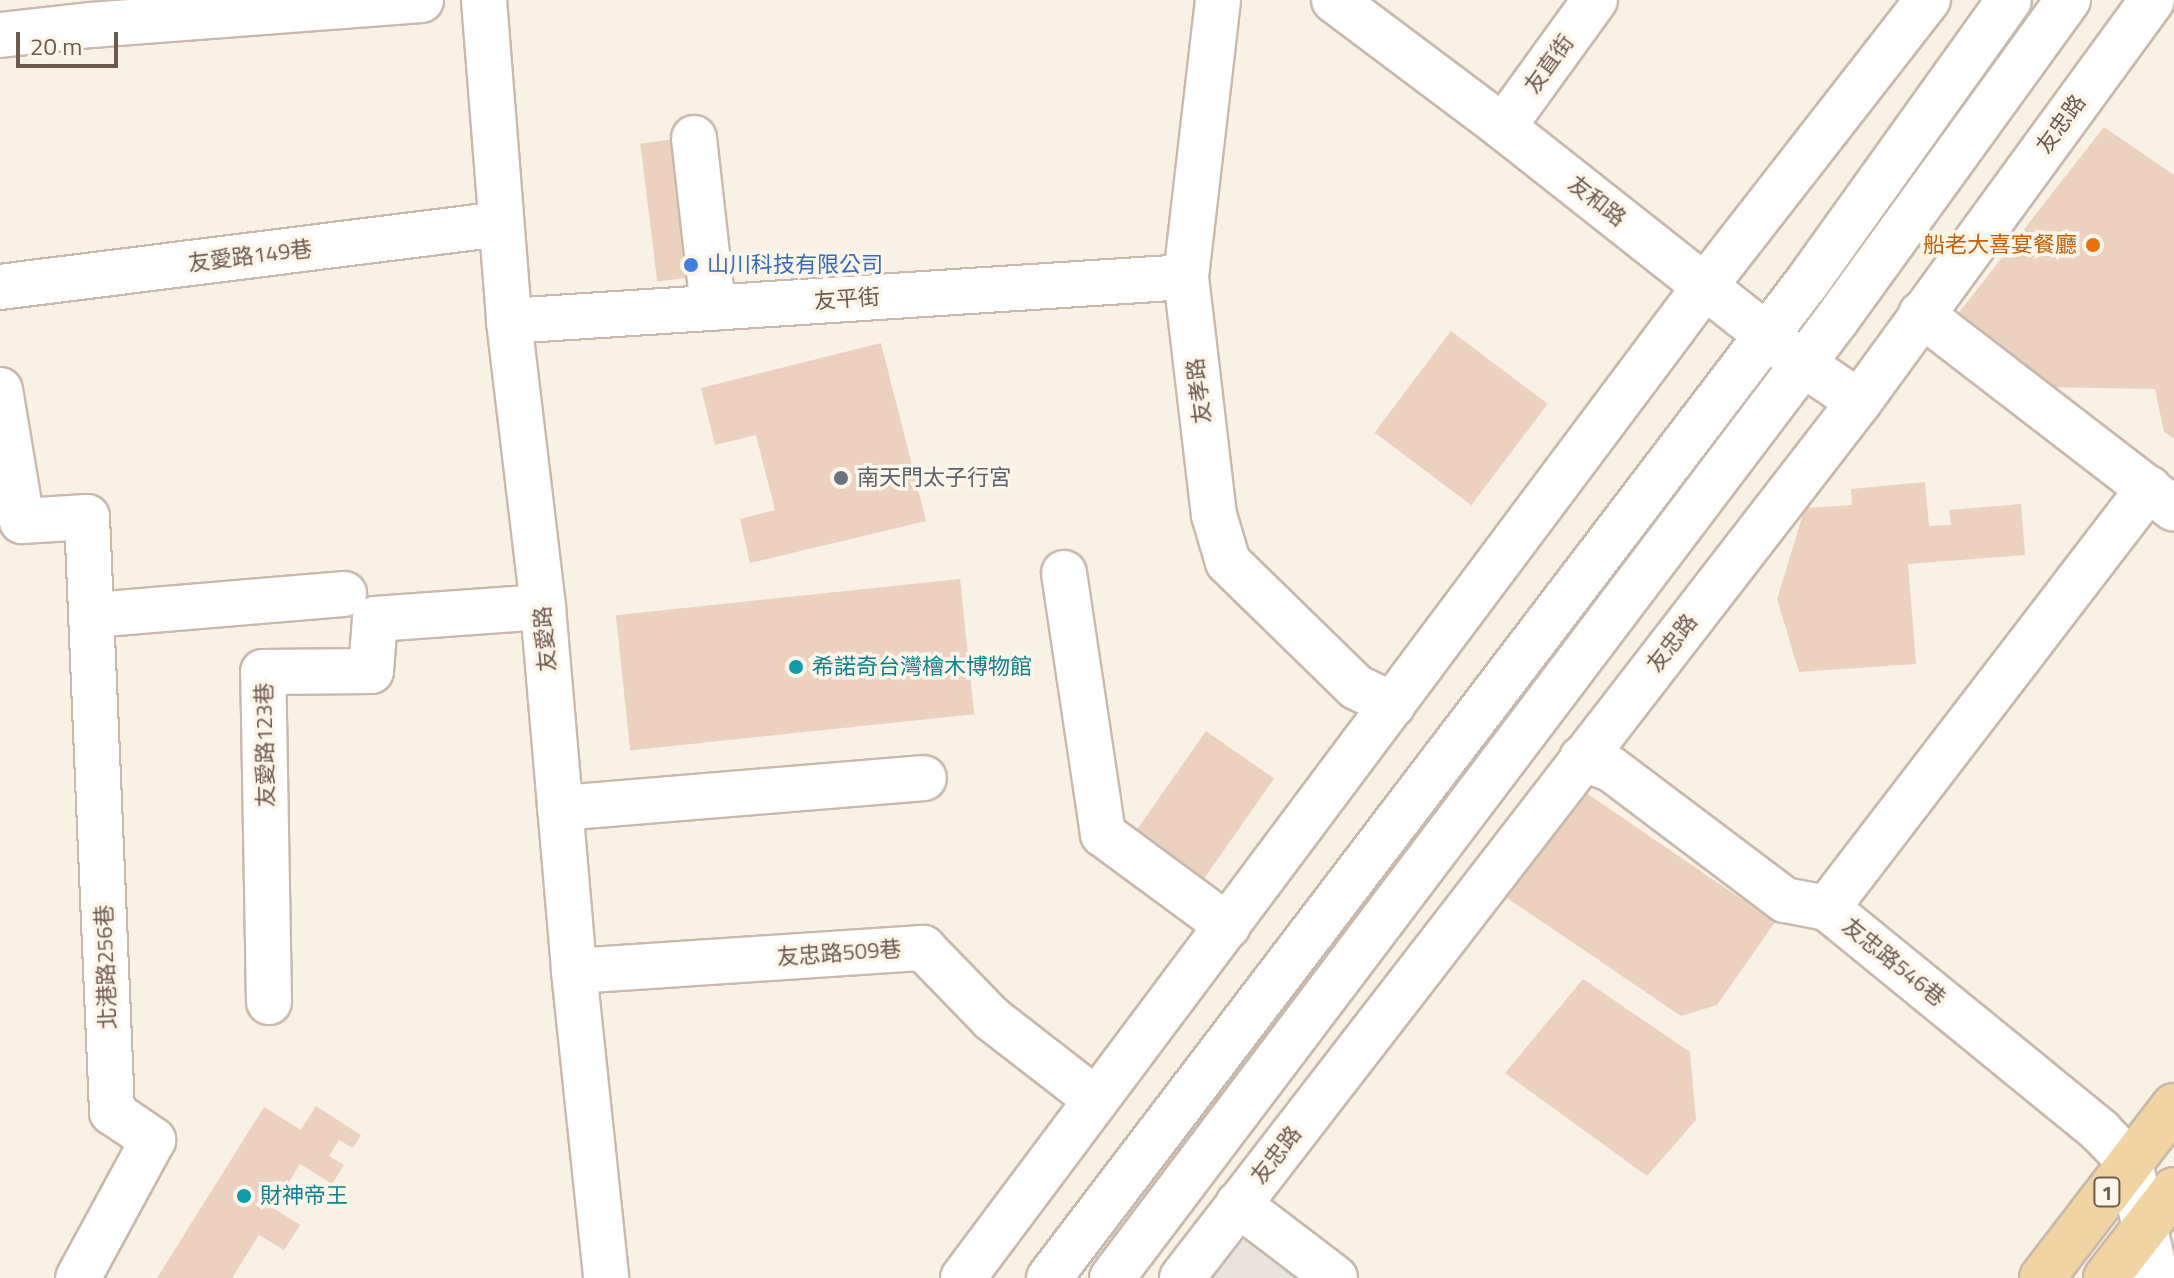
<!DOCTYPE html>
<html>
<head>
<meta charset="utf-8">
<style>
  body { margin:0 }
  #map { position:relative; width:2174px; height:1278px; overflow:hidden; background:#f9f1e3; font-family:"Titillium Web","Noto Sans TC",sans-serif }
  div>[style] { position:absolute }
  .industrial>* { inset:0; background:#e9e3dd }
  .building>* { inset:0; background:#ebd1be; transform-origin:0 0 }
  .roads { filter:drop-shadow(2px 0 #c8b9ac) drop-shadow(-2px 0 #c8b9ac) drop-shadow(0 2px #c8b9ac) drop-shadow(0 -2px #c8b9ac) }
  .minor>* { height:44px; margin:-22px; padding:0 22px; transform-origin:22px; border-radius:22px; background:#fff }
  .major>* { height:44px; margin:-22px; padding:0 22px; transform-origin:22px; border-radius:22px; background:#f0d4a3 }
  .dots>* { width:22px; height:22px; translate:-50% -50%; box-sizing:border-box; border:4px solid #fcf5e9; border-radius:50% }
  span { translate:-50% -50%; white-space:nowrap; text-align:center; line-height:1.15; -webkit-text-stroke:7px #fcf5e9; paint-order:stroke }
  .shield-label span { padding:2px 6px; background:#fcf5e9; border:2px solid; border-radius:6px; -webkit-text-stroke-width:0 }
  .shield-label { font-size:20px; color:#6e594d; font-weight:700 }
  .street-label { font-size:22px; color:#6e594d }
  .food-label { font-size:22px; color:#c56008 }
  .right { translate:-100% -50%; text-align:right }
  .shop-label { font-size:22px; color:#366cbe }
  .left { translate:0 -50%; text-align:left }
  .worship-label { font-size:22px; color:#5b616d }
  .culture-label { font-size:22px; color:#0d838f }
  .scale { position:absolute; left:16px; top:32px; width:102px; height:36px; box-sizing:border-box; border:4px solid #6e594d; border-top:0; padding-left:10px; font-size:24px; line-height:28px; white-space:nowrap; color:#6e594d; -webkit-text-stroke:6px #fcf5e9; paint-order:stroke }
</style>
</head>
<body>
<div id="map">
  <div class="industrial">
    <i style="clip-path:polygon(1238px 1221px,1312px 1278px,1194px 1278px)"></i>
  </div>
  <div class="building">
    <i style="clip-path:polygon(2104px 127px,2174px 175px,2174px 439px,2164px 432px,2155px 389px,2040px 387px,1957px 315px)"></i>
    <i style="left:685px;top:138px;width:139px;height:45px;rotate:83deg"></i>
    <i style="left:1451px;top:331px;width:121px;height:127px;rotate:37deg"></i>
    <i style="clip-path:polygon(881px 343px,926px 521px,750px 563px,740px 519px,775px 510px,756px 435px,715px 445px,701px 388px)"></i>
    <i style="clip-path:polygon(1925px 482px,1929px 526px,1951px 525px,1949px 510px,2021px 504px,2025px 555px,1908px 564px,1916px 664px,1799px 672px,1777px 599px,1805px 508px,1852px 505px,1851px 489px)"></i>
    <i style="left:960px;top:579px;width:136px;height:346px;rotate:84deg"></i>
    <i style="left:1206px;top:731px;width:83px;height:125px;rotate:35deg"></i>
    <i style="clip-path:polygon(1582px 790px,1775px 922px,1717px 1005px,1681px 1016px,1507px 898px)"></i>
    <i style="clip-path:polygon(1583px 979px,1690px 1052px,1696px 1120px,1647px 1176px,1505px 1073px)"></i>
    <i style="clip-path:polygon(316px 1106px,361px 1135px,353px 1148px,339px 1140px,329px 1156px,344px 1165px,332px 1184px,300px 1164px,273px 1208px,300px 1225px,284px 1250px,259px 1235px,232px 1278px,157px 1278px,264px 1107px,301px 1130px)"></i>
  </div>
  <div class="roads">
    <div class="minor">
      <i style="left:484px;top:0;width:322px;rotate:85.5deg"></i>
      <i style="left:509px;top:321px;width:288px;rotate:83.2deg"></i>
      <i style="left:543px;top:607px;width:365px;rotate:85.1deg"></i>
      <i style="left:574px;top:971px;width:309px;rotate:84deg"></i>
      <i style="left:1218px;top:0;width:279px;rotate:96.6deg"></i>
      <i style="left:1186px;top:277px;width:240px;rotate:83.3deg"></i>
      <i style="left:1214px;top:515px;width:49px;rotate:73.4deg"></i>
      <i style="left:1228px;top:562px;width:179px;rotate:44.3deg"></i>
      <i style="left:1356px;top:687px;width:41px;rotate:25.9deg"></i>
      <i style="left:1334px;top:0;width:211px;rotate:36.9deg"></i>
      <i style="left:1503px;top:127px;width:381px;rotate:38.3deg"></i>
      <i style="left:1802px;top:363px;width:69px;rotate:34.4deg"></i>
      <i style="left:0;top:35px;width:92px;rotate:-6.3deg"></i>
      <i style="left:91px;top:25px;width:331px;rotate:-4.3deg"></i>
      <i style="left:1503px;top:127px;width:157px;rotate:-54.1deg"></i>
      <i style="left:694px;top:138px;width:171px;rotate:83.6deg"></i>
      <i style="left:0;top:287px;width:505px;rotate:-7.17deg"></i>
      <i style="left:1921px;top:314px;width:319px;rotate:37.6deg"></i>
      <i style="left:509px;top:321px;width:678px;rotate:-3.72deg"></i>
      <i style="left:0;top:390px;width:133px;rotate:80.5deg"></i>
      <i style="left:22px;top:521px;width:65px;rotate:-3.5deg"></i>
      <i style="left:87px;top:517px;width:596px;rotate:87.59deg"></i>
      <i style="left:112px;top:1112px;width:50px;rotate:34.3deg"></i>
      <i style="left:153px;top:1140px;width:157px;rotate:118.5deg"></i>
      <i style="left:1064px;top:573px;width:264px;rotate:81.5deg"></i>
      <i style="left:1103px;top:834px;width:155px;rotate:36.4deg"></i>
      <i style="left:93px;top:615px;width:252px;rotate:-4.8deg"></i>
      <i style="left:1582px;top:758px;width:31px;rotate:21deg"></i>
      <i style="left:1611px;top:769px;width:218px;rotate:37deg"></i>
      <i style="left:1785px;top:900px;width:43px;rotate:10.8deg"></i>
      <i style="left:1827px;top:908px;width:353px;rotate:39.2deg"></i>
      <i style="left:2100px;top:1131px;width:43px;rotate:45.9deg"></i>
      <i style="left:2130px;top:1162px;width:109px;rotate:77.2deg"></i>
      <i style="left:2154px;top:1268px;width:12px;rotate:59deg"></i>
      <i style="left:560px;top:808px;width:365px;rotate:-4.7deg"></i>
      <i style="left:1827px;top:908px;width:529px;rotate:-52.52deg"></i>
      <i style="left:574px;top:971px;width:350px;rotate:-3.8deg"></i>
      <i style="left:923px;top:948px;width:99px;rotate:45.8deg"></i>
      <i style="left:992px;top:1019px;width:130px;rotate:37.8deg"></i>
      <i style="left:269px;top:1002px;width:330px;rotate:-91deg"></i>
      <i style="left:263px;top:672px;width:108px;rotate:-0.5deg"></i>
      <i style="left:371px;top:671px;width:52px;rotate:-85.6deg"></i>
      <i style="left:375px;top:619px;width:168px;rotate:-4.1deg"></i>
      <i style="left:1238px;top:1204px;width:122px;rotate:37.3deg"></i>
      <i style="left:963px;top:1278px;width:1239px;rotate:-53.2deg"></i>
      <i style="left:1705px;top:286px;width:363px;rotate:-52.1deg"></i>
      <i style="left:1049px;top:1278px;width:1253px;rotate:-52.72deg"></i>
      <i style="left:1808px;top:281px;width:345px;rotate:-54.4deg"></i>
      <i style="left:1112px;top:1278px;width:1202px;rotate:-52.91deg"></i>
      <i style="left:1837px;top:319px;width:394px;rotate:-54.1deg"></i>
      <i style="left:1182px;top:1278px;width:1107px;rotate:-52.3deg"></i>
      <i style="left:1859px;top:402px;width:497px;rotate:-53.9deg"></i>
    </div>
    <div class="major">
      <i style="left:2042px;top:1278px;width:217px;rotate:-52.5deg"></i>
      <i style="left:2106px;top:1278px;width:111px;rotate:-52.3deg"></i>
    </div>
  </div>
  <div class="dots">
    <i style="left:2093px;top:245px;background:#e8710a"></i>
    <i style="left:691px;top:265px;background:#3f7fe0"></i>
    <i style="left:841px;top:478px;background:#6b7280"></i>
    <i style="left:796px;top:667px;background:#0f9aa8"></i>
    <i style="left:244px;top:1196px;background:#0f9aa8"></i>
  </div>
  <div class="shield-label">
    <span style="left:2107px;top:1192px">1</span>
  </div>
  <div class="street-label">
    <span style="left:1549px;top:64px;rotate:-54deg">友直街</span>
    <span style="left:2061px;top:124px;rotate:-54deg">友忠路</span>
    <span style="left:1597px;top:201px;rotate:38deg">友和路</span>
    <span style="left:250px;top:256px;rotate:-7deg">友愛路149巷</span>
    <span style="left:847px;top:299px;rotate:-4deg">友平街</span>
    <span style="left:1199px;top:391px;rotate:-97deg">友孝路</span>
    <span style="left:545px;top:639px;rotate:-95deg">友愛路</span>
    <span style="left:1672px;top:643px;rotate:-52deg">友忠路</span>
    <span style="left:265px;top:745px;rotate:-91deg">友愛路123巷</span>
    <span style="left:839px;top:953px;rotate:-4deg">友忠路509巷</span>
    <span style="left:1894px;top:962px;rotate:39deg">友忠路546巷</span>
    <span style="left:106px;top:967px;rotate:-92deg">北港路256巷</span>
    <span style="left:1276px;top:1155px;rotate:-52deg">友忠路</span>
  </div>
  <div class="food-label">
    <span class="right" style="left:2077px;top:245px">船老大喜宴餐廳</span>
  </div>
  <div class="shop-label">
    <span class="left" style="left:707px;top:265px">山川科技有限公司</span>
  </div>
  <div class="worship-label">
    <span class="left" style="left:857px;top:478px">南天門太子行宮</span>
  </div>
  <div class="culture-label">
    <span class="left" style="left:812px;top:667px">希諾奇台灣檜木博物館</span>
    <span class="left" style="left:260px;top:1196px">財神帝王</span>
  </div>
  <div class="scale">20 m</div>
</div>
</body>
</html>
